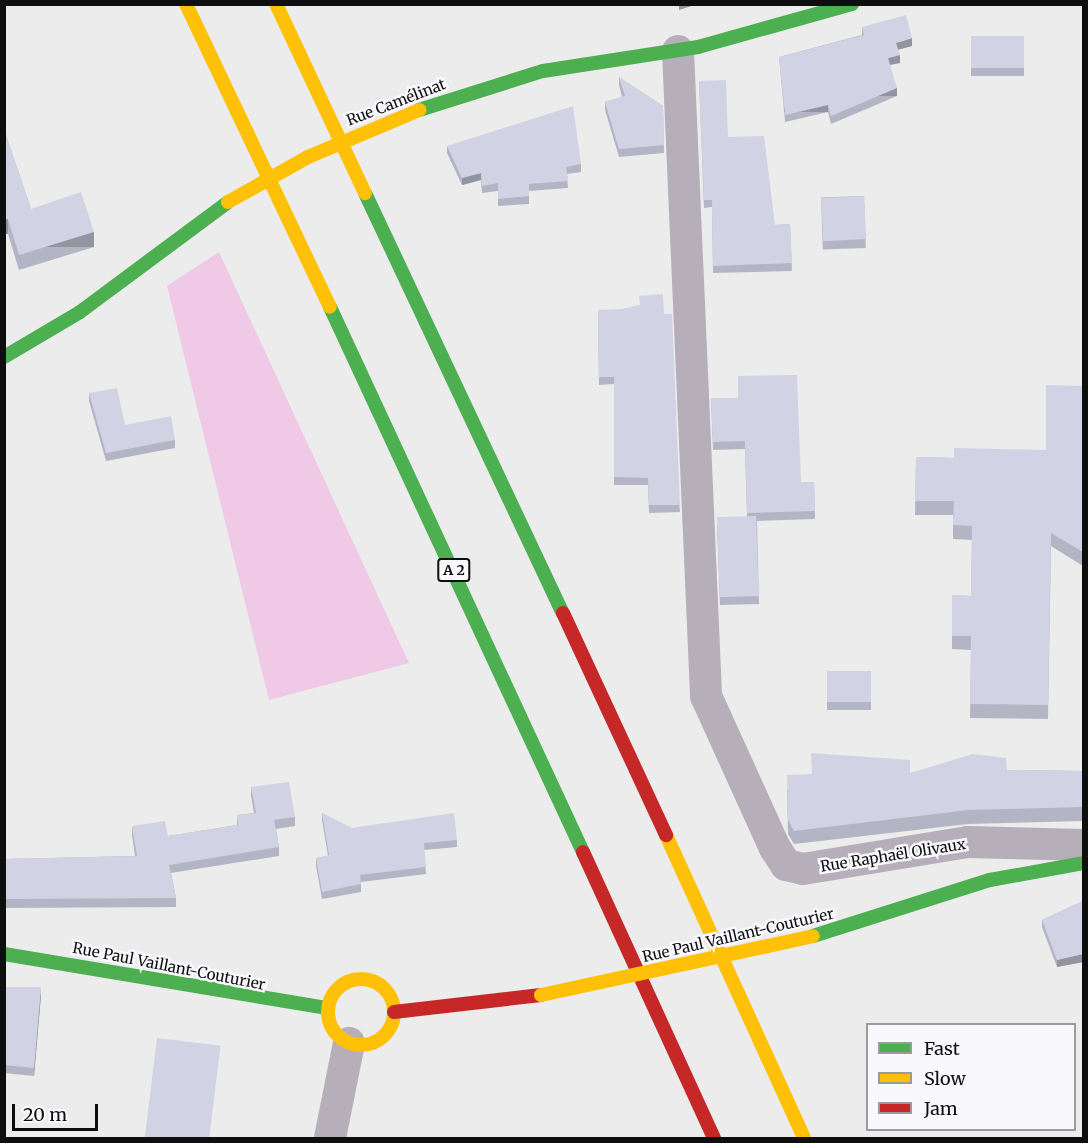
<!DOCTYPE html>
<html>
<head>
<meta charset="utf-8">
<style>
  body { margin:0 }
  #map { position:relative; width:1088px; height:1143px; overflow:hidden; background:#ececed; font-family:Merriweather,serif }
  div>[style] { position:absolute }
  .green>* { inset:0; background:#efc9e6 }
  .street>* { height:32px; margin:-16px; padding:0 16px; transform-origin:16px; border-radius:16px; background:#b6afb9 }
  .fast>* { height:14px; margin:-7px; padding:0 7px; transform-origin:7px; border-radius:7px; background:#4caf50 }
  .slow>* { height:14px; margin:-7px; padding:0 7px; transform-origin:7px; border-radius:7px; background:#ffc107 }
  .slow>.ring { margin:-7px; padding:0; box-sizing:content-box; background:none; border:14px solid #ffc107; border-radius:50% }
  .jam>* { height:14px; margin:-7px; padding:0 7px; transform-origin:7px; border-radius:7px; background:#c62828 }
  .slow-bridge>* { height:14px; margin:-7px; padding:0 7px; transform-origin:7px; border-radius:7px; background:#ffc107 }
  .wall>* { inset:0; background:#b4b5c4; transform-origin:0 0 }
  .shaded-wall>* { inset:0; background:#9294a0; transform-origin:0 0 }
  .building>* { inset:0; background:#d1d3e4; transform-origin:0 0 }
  span { translate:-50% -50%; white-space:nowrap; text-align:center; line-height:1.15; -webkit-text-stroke:5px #f9f8fc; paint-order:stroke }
  .shield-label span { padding:2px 4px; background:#f9f8fc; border:2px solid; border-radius:4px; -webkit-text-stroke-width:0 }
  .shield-label { font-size:14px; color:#0e0e0f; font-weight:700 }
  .street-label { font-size:15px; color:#0e0e0f }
  .frame { position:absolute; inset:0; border:6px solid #0e0e0f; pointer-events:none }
  .legend { position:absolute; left:866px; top:1023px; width:210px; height:108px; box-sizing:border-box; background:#f9f8fc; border:2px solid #9b9a9d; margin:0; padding:8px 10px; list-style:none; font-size:18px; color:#0e0e0f }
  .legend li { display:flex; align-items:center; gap:12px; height:30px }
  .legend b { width:30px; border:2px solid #9b9a9d }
  .scale { position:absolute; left:12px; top:1104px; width:86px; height:27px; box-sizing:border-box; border:3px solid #0e0e0f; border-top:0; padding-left:8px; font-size:18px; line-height:21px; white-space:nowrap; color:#0e0e0f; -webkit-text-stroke:4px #f9f8fc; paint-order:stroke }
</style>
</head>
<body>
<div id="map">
  <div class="green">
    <i style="clip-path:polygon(219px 252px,409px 663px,269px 700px,167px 286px)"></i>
  </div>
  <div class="street">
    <i style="left:678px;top:51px;width:646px;rotate:87.51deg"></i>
    <i style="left:706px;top:696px;width:167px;rotate:65.6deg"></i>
    <i style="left:775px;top:848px;width:20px;rotate:57deg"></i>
    <i style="left:786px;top:865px;width:17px;rotate:13deg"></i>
    <i style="left:803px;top:869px;width:167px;rotate:-9.3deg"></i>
    <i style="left:968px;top:842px;width:116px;rotate:1.5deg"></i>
    <i style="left:330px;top:1138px;width:97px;rotate:-78.7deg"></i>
  </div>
  <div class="fast">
    <i style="left:419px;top:110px;width:130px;rotate:-17.5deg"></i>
    <i style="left:543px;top:71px;width:157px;rotate:-8.8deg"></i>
    <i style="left:698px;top:47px;width:160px;rotate:-15.6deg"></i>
    <i style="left:365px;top:193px;width:464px;rotate:64.8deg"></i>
    <i style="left:330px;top:307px;width:601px;rotate:65.1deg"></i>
    <i style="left:4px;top:357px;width:88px;rotate:-30.6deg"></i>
    <i style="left:80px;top:312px;width:184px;rotate:-36.6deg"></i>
    <i style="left:813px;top:936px;width:186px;rotate:-17.6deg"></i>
    <i style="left:990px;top:880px;width:96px;rotate:-10.3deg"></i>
    <i style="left:4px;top:954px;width:328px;rotate:9.5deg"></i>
  </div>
  <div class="slow">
    <i style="left:186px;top:4px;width:335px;rotate:64.6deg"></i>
    <i style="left:276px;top:4px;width:209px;rotate:64.8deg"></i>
    <i style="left:666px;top:835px;width:333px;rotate:65.5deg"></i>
    <i class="ring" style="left:328px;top:979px;width:52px;height:52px"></i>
  </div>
  <div class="jam">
    <i style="left:563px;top:613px;width:245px;rotate:65.1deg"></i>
    <i style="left:583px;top:852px;width:315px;rotate:65.4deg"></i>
    <i style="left:394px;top:1012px;width:148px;rotate:-6.6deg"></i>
  </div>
  <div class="slow-bridge">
    <i style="left:228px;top:202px;width:92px;rotate:-29.4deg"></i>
    <i style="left:308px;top:157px;width:121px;rotate:-22.9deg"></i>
    <i style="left:541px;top:995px;width:278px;rotate:-12.2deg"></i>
  </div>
  <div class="wall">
    <i style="clip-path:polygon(862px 27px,912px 46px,898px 50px,900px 63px,890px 65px,897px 96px,831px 124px,828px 112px,785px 122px,779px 57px,862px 35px)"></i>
    <i style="left:971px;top:36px;width:53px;height:40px"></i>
    <i style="clip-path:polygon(619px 77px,663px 106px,664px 153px,619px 157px,605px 110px,605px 102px,622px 97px,619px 85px)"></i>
    <i style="clip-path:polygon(699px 81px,728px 137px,775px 225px,790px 224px,792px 271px,713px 273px,712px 207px,704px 208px)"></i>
    <i style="clip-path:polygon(4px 129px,31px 209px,94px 247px,19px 270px,8px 234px)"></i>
    <i style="clip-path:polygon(447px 146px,581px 164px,581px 172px,567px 174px,568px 188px,529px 191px,529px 204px,498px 206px,498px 191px,482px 193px,481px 180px,462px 185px,447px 153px)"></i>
    <i style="left:864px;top:196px;width:52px;height:43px;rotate:88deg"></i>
    <i style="clip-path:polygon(598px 310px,664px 314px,680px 512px,649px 513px,648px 485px,614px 485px,614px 384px,599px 385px)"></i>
    <i style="clip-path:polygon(1083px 386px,1083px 566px,1051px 546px,1048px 719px,970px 718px,971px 650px,952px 649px,952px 595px,971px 596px,972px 540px,953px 539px,953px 515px,915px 515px,916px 457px,954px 458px,1046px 450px)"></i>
    <i style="clip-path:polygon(89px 393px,125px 425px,175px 440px,175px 448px,106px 461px,89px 401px)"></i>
    <i style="clip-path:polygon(711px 398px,738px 398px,801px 482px,814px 482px,815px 519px,757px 521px,759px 604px,720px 605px,717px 525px,747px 517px,745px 449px,713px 450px)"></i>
    <i style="left:871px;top:671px;width:39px;height:44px;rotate:90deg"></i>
    <i style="clip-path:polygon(1007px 770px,1083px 771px,1083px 821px,968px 824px,794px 844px,788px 834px,787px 789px,910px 773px)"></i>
    <i style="clip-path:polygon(251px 787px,295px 817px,295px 826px,276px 829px,279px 847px,279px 856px,171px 873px,176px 898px,176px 907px,4px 908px,4px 859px,135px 856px,132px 835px,132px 826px,168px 836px,237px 825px,237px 815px,254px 813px,251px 796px)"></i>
    <i style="clip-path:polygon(322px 813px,351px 828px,457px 840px,457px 847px,424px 850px,426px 874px,361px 882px,361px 892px,322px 899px,316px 866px,316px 858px,328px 856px,322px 820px)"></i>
    <i style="clip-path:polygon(1083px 901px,1083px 962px,1057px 967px,1042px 927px,1042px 920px)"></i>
    <i style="clip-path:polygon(4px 987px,41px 995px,34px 1076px,4px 1073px)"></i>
  </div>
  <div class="shaded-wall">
    <i style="clip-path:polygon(679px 4px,698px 4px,679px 10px)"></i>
    <i style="clip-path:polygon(912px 38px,912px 46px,896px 50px,896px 43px)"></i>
    <i style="clip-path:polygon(900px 55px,900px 63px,888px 65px,888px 58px)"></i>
    <i style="left:897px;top:88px;width:8px;height:72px;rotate:90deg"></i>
    <i style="left:828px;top:105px;width:7px;height:44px;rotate:90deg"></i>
    <i style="clip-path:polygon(481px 173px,481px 180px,462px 185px,462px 178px)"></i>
    <i style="left:8px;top:219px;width:15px;height:4px;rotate:90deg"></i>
    <i style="left:94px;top:232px;width:15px;height:78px;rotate:90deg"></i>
    <i style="clip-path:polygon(1083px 954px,1083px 962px,1057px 967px,1057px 960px)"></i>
    <i style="clip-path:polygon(41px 987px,41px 995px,34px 1076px,34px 1068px)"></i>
  </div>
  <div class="building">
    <i style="clip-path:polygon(906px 15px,912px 38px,896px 43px,900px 55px,888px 58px,897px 88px,831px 116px,828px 105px,785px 115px,779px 57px,864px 35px,862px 27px)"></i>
    <i style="left:971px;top:36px;width:53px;height:32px"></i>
    <i style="clip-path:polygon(619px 77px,663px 106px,664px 145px,619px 149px,605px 102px,625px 96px)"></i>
    <i style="clip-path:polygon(726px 80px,728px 137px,764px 136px,775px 225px,790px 224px,792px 263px,713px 266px,712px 200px,704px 200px,699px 81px)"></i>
    <i style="clip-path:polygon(573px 106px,581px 164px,566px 167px,568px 181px,529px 184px,529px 196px,498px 199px,498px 183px,482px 186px,481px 173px,462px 178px,447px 146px)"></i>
    <i style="clip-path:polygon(4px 129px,31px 209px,81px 192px,94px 232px,19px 255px,8px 219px,4px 220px)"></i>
    <i style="left:864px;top:196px;width:43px;height:43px;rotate:87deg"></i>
    <i style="clip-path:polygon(663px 294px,664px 314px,672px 314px,680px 505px,649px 505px,648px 478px,614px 477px,614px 377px,599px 377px,598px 310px,622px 309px,640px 305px,639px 296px)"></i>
    <i style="clip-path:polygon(797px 375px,801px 482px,814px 482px,815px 511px,747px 513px,745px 441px,713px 442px,711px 398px,738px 398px,738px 376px)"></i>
    <i style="clip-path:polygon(1046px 385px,1083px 386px,1083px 552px,1051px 533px,1048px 705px,970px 704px,971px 636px,952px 636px,952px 595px,971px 596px,972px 526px,953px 525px,954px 501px,915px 501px,916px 457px,954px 458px,954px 448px,1046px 450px)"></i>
    <i style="clip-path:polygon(117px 388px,125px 425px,171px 416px,175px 440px,106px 453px,89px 393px)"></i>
    <i style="left:756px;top:516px;width:80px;height:39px;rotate:88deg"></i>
    <i style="left:871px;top:671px;width:31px;height:44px;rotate:90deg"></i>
    <i style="clip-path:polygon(811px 753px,910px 760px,910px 773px,973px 754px,1006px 758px,1007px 770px,1083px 771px,1083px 807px,968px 810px,794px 831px,788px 820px,787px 775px,812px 774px)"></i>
    <i style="clip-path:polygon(289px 782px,295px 817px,274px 820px,279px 847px,169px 865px,176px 898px,4px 899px,4px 859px,137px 856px,132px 826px,165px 821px,168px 836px,238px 825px,237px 815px,256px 813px,251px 787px)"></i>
    <i style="clip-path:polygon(322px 813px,351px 828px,454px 813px,457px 840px,424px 843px,426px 867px,360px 875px,361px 884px,322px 892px,316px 858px,329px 855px)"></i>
    <i style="clip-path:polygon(1083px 901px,1083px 954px,1057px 960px,1042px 920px)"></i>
    <i style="clip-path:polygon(4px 987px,41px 987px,34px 1068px,4px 1065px)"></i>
    <i style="left:157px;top:1038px;width:64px;height:100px;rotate:7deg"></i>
  </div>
  <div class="shield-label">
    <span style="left:454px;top:570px">A 2</span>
  </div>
  <div class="street-label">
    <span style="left:396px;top:102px;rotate:-21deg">Rue Camélinat</span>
    <span style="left:893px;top:855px;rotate:-9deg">Rue Raphaël Olivaux</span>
    <span style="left:738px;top:935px;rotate:-13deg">Rue Paul Vaillant-Couturier</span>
    <span style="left:169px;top:966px;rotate:11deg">Rue Paul Vaillant-Couturier</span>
  </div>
  <div class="frame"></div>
  <ul class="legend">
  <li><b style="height:8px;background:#4caf50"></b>Fast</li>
  <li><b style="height:8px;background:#ffc107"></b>Slow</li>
  <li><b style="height:8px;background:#c62828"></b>Jam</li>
  </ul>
  <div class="scale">20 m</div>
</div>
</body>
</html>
